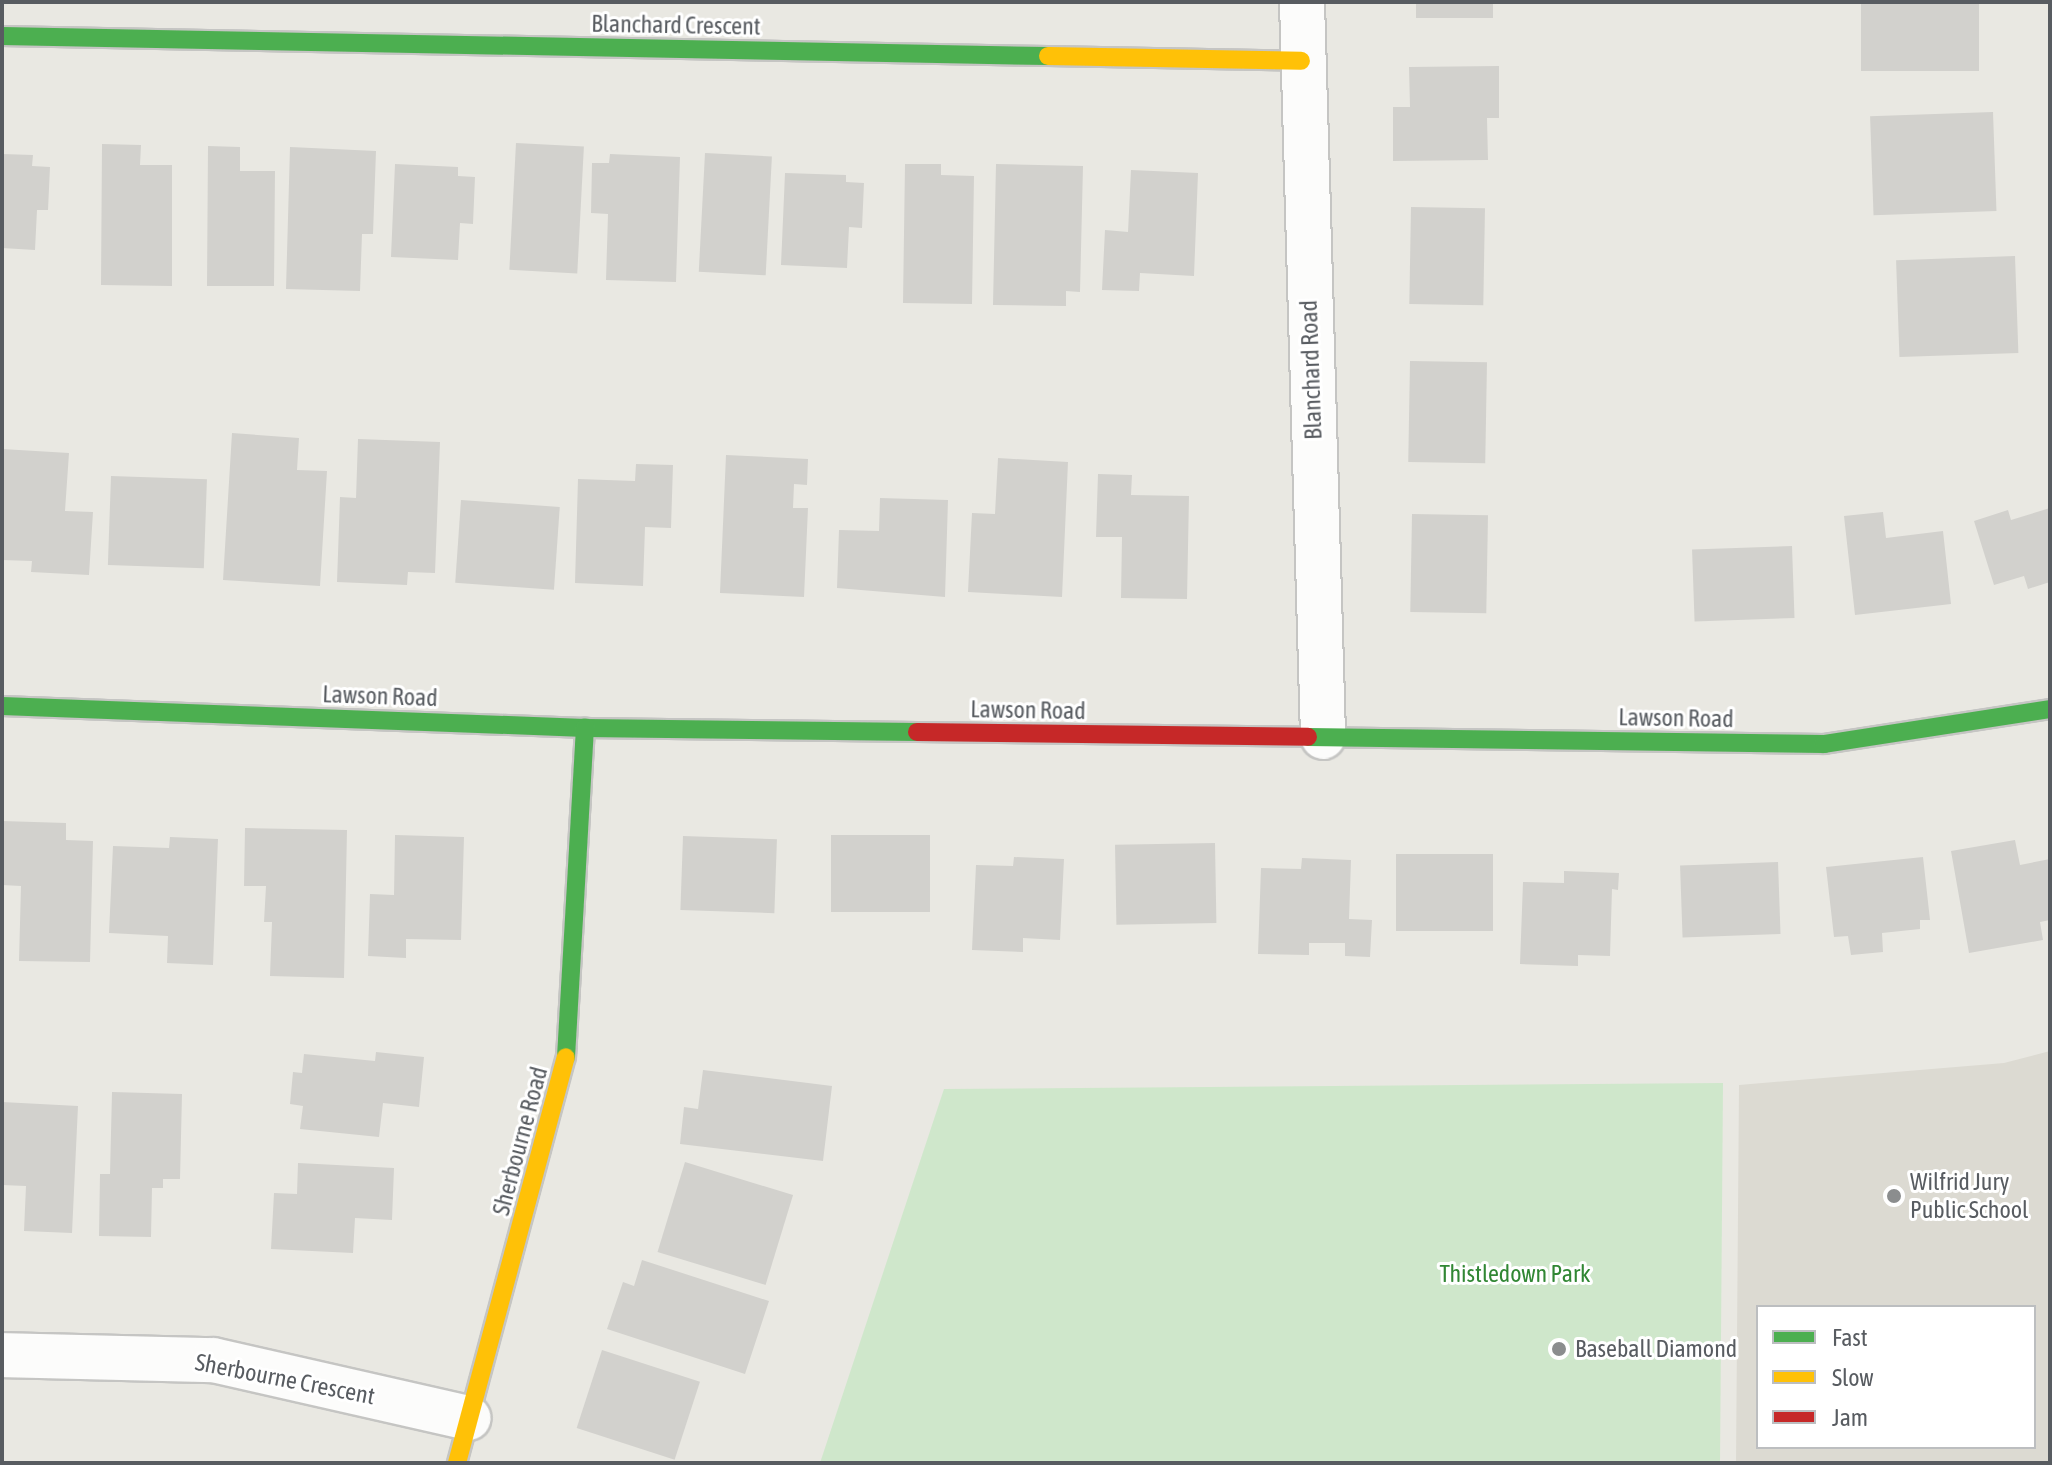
<!DOCTYPE html>
<html>
<head>
<meta charset="utf-8">
<style>
  body { margin:0 }
  #map { position:relative; width:2052px; height:1465px; overflow:hidden; background:#e9e8e2; font-family:"Asap Condensed",sans-serif }
  div>[style] { position:absolute }
  .education>* { inset:0; background:#dcdad2 }
  .green>* { inset:0; background:#cfe7cb }
  .building>* { inset:0; background:#d2d1cd; transform-origin:0 0 }
  .roads { filter:drop-shadow(2px 0 #c5c5c3) drop-shadow(-2px 0 #c5c5c3) drop-shadow(0 2px #c5c5c3) drop-shadow(0 -2px #c5c5c3) }
  .street>* { height:44px; margin:-22px; padding:0 22px; transform-origin:22px; border-radius:22px; background:#fcfcfb }
  .fast>* { height:18px; margin:-9px; padding:0 9px; transform-origin:9px; border-radius:9px; background:#4caf50 }
  .slow>* { height:18px; margin:-9px; padding:0 9px; transform-origin:9px; border-radius:9px; background:#ffc107 }
  .jam>* { height:18px; margin:-9px; padding:0 9px; transform-origin:9px; border-radius:9px; background:#c62828 }
  .dots>* { width:22px; height:22px; translate:-50% -50%; box-sizing:border-box; border:4px solid #fff; border-radius:50% }
  span { translate:-50% -50%; white-space:nowrap; text-align:center; line-height:1.15; -webkit-text-stroke:6px #fff; paint-order:stroke }
  .street-label { font-size:24px; color:#585c61 }
  .poi-label { font-size:24px; color:#585c61 }
  .left { translate:0 -50%; text-align:left }
  .park-label { font-size:24px; color:#318734 }
  .frame { position:absolute; inset:0; border:4px solid #585c61; pointer-events:none }
  .legend { position:absolute; left:1756px; top:1305px; width:280px; height:144px; box-sizing:border-box; background:#fff; border:2px solid #bcbec0; margin:0; padding:10px 14px; list-style:none; font-size:24px; color:#585c61 }
  .legend li { display:flex; align-items:center; gap:16px; height:40px }
  .legend b { width:40px; border:2px solid #bcbec0 }
</style>
</head>
<body>
<div id="map">
  <div class="education">
    <i style="clip-path:polygon(evenodd,2050px 1051px,2050px 1463px,1736px 1463px,1739px 1085px,2004px 1063px,2050px 1051px,1758px 1307px,2034px 1307px,2034px 1447px,1758px 1447px,1758px 1307px)"></i>
  </div>
  <div class="green">
    <i style="clip-path:polygon(1723px 1083px,1720px 1463px,820px 1463px,944px 1089px)"></i>
  </div>
  <div class="building">
    <i style="left:1416px;top:2px;width:77px;height:16px"></i>
    <i style="left:1861px;top:2px;width:118px;height:69px"></i>
    <i style="clip-path:polygon(1499px 66px,1499px 118px,1487px 118px,1488px 160px,1393px 161px,1393px 107px,1410px 107px,1409px 67px)"></i>
    <i style="left:1993px;top:112px;width:99px;height:123px;rotate:88deg"></i>
    <i style="left:516px;top:143px;width:68px;height:127px;rotate:3deg"></i>
    <i style="clip-path:polygon(102px 144px,141px 145px,140px 165px,172px 165px,172px 286px,101px 285px)"></i>
    <i style="clip-path:polygon(208px 146px,240px 147px,240px 171px,275px 171px,274px 286px,207px 286px)"></i>
    <i style="clip-path:polygon(290px 147px,376px 151px,373px 234px,362px 234px,360px 291px,286px 289px)"></i>
    <i style="left:705px;top:153px;width:67px;height:119px;rotate:3deg"></i>
    <i style="clip-path:polygon(2px 154px,33px 155px,32px 166px,50px 167px,48px 210px,37px 210px,35px 250px,2px 248px)"></i>
    <i style="clip-path:polygon(610px 154px,680px 157px,676px 282px,606px 280px,608px 214px,591px 213px,592px 163px,609px 163px)"></i>
    <i style="clip-path:polygon(395px 164px,458px 167px,458px 176px,475px 177px,473px 224px,460px 223px,458px 260px,391px 257px)"></i>
    <i style="clip-path:polygon(905px 164px,941px 164px,941px 175px,974px 176px,972px 304px,903px 303px)"></i>
    <i style="clip-path:polygon(996px 164px,1083px 166px,1080px 292px,1066px 291px,1066px 306px,993px 305px)"></i>
    <i style="clip-path:polygon(1131px 170px,1198px 173px,1194px 276px,1140px 273px,1139px 291px,1102px 290px,1105px 230px,1128px 232px)"></i>
    <i style="clip-path:polygon(785px 173px,846px 175px,846px 182px,864px 183px,862px 228px,849px 227px,847px 268px,781px 265px)"></i>
    <i style="left:1411px;top:207px;width:74px;height:97px;rotate:1deg"></i>
    <i style="left:2015px;top:256px;width:97px;height:119px;rotate:88deg"></i>
    <i style="left:1410px;top:361px;width:77px;height:101px;rotate:1deg"></i>
    <i style="clip-path:polygon(232px 433px,299px 438px,297px 470px,327px 471px,320px 586px,223px 580px)"></i>
    <i style="clip-path:polygon(358px 439px,440px 442px,435px 573px,408px 572px,407px 585px,337px 582px,340px 497px,356px 498px)"></i>
    <i style="clip-path:polygon(2px 449px,69px 453px,65px 511px,93px 512px,89px 575px,31px 572px,32px 561px,2px 560px)"></i>
    <i style="clip-path:polygon(726px 455px,808px 459px,807px 485px,794px 484px,793px 508px,808px 508px,804px 597px,720px 593px)"></i>
    <i style="clip-path:polygon(998px 458px,1068px 462px,1062px 597px,968px 592px,972px 513px,995px 514px)"></i>
    <i style="clip-path:polygon(636px 464px,673px 465px,671px 528px,645px 527px,643px 586px,575px 583px,578px 479px,635px 481px)"></i>
    <i style="clip-path:polygon(1098px 474px,1132px 475px,1131px 495px,1189px 496px,1187px 599px,1121px 598px,1122px 537px,1096px 537px)"></i>
    <i style="left:111px;top:476px;width:96px;height:89px;rotate:2deg"></i>
    <i style="clip-path:polygon(880px 498px,948px 500px,945px 597px,837px 588px,839px 530px,879px 531px)"></i>
    <i style="left:461px;top:500px;width:99px;height:83px;rotate:4deg"></i>
    <i style="clip-path:polygon(2050px 508px,2050px 582px,2028px 589px,2024px 576px,1994px 585px,1974px 521px,2008px 510px,2011px 520px)"></i>
    <i style="clip-path:polygon(1883px 512px,1886px 538px,1943px 531px,1951px 604px,1855px 615px,1844px 516px)"></i>
    <i style="left:1412px;top:514px;width:76px;height:98px;rotate:1deg"></i>
    <i style="left:1792px;top:546px;width:72px;height:100px;rotate:88deg"></i>
    <i style="clip-path:polygon(2px 821px,66px 823px,66px 840px,93px 841px,90px 962px,19px 961px,21px 886px,2px 885px)"></i>
    <i style="clip-path:polygon(245px 828px,347px 830px,344px 978px,270px 976px,272px 922px,264px 922px,266px 886px,244px 886px)"></i>
    <i style="clip-path:polygon(395px 835px,464px 837px,461px 940px,406px 939px,406px 958px,368px 956px,370px 894px,394px 895px)"></i>
    <i style="left:831px;top:835px;width:99px;height:77px"></i>
    <i style="left:683px;top:836px;width:94px;height:74px;rotate:2deg"></i>
    <i style="clip-path:polygon(170px 837px,218px 839px,213px 965px,167px 963px,168px 936px,109px 933px,113px 846px,169px 848px)"></i>
    <i style="clip-path:polygon(2015px 840px,2020px 865px,2050px 859px,2050px 920px,2040px 922px,2043px 940px,1969px 953px,1951px 851px)"></i>
    <i style="left:1215px;top:843px;width:80px;height:100px;rotate:89deg"></i>
    <i style="left:1396px;top:854px;width:97px;height:77px"></i>
    <i style="clip-path:polygon(1014px 857px,1064px 859px,1060px 940px,1023px 938px,1023px 952px,972px 950px,976px 865px,1013px 866px)"></i>
    <i style="clip-path:polygon(1923px 857px,1930px 920px,1920px 920px,1920px 929px,1882px 933px,1883px 952px,1851px 955px,1848px 936px,1834px 937px,1826px 867px)"></i>
    <i style="clip-path:polygon(1302px 858px,1351px 860px,1349px 919px,1372px 920px,1370px 957px,1345px 956px,1345px 943px,1309px 943px,1309px 955px,1258px 954px,1261px 868px,1301px 869px)"></i>
    <i style="left:1778px;top:862px;width:72px;height:98px;rotate:88deg"></i>
    <i style="clip-path:polygon(1564px 871px,1619px 873px,1618px 890px,1612px 889px,1610px 956px,1578px 955px,1578px 966px,1520px 964px,1523px 882px,1564px 883px)"></i>
    <i style="clip-path:polygon(376px 1052px,424px 1057px,419px 1107px,383px 1103px,379px 1137px,300px 1129px,303px 1106px,290px 1104px,293px 1072px,302px 1073px,304px 1054px,375px 1061px)"></i>
    <i style="clip-path:polygon(703px 1070px,832px 1086px,823px 1161px,680px 1144px,684px 1107px,698px 1109px)"></i>
    <i style="clip-path:polygon(112px 1092px,182px 1094px,180px 1179px,163px 1179px,163px 1188px,152px 1188px,151px 1237px,99px 1236px,100px 1174px,110px 1174px)"></i>
    <i style="clip-path:polygon(2px 1102px,78px 1106px,72px 1233px,24px 1231px,26px 1186px,2px 1185px)"></i>
    <i style="left:685px;top:1162px;width:113px;height:94px;rotate:17deg"></i>
    <i style="clip-path:polygon(298px 1163px,394px 1168px,392px 1220px,355px 1218px,353px 1253px,271px 1249px,274px 1193px,297px 1194px)"></i>
    <i style="clip-path:polygon(642px 1260px,769px 1301px,745px 1374px,607px 1329px,623px 1282px,634px 1286px)"></i>
    <i style="left:602px;top:1350px;width:103px;height:82px;rotate:18deg"></i>
  </div>
  <div class="roads">
    <div class="street">
      <i style="left:1302px;top:2px;width:735px;rotate:88.36deg"></i>
      <i style="left:2px;top:1355px;width:211px;rotate:1.4deg"></i>
      <i style="left:213px;top:1360px;width:262px;rotate:12.8deg"></i>
    </div>
    <div class="fast">
      <i style="left:2px;top:36px;width:1046px;rotate:1.1deg"></i>
      <i style="left:2px;top:706px;width:583px;rotate:2.16deg"></i>
      <i style="left:585px;top:728px;width:332px;rotate:0.7deg"></i>
      <i style="left:1308px;top:737px;width:516px;rotate:0.78deg"></i>
      <i style="left:1824px;top:744px;width:229px;rotate:-8.8deg"></i>
      <i style="left:566px;top:1057px;width:330px;rotate:-86.7deg"></i>
    </div>
    <div class="slow">
      <i style="left:1048px;top:56px;width:253px;rotate:1.1deg"></i>
      <i style="left:457px;top:1463px;width:420px;rotate:-75deg"></i>
    </div>
    <div class="jam">
      <i style="left:917px;top:732px;width:391px;rotate:0.7deg"></i>
    </div>
  </div>
  <div class="dots">
    <i style="left:1894px;top:1196px;background:#8b8d8e"></i>
    <i style="left:1559px;top:1349px;background:#8b8d8e"></i>
  </div>
  <div class="street-label">
    <span style="left:676px;top:25px;rotate:1deg">Blanchard Crescent</span>
    <span style="left:1311px;top:370px;rotate:-92deg">Blanchard Road</span>
    <span style="left:380px;top:696px;rotate:2deg">Lawson Road</span>
    <span style="left:1028px;top:710px;rotate:1deg">Lawson Road</span>
    <span style="left:1676px;top:718px;rotate:1deg">Lawson Road</span>
    <span style="left:520px;top:1141px;rotate:-75deg">Sherbourne Road</span>
    <span style="left:285px;top:1379px;rotate:11deg">Sherbourne Crescent</span>
  </div>
  <div class="poi-label">
    <span class="left" style="left:1910px;top:1196px">Wilfrid Jury<br>Public School</span>
    <span class="left" style="left:1575px;top:1349px">Baseball Diamond</span>
  </div>
  <div class="park-label">
    <span style="left:1515px;top:1274px">Thistledown Park</span>
  </div>
  <div class="frame"></div>
  <ul class="legend">
  <li><b style="height:10px;background:#4caf50"></b>Fast</li>
  <li><b style="height:10px;background:#ffc107"></b>Slow</li>
  <li><b style="height:10px;background:#c62828"></b>Jam</li>
  </ul>
</div>
</body>
</html>
